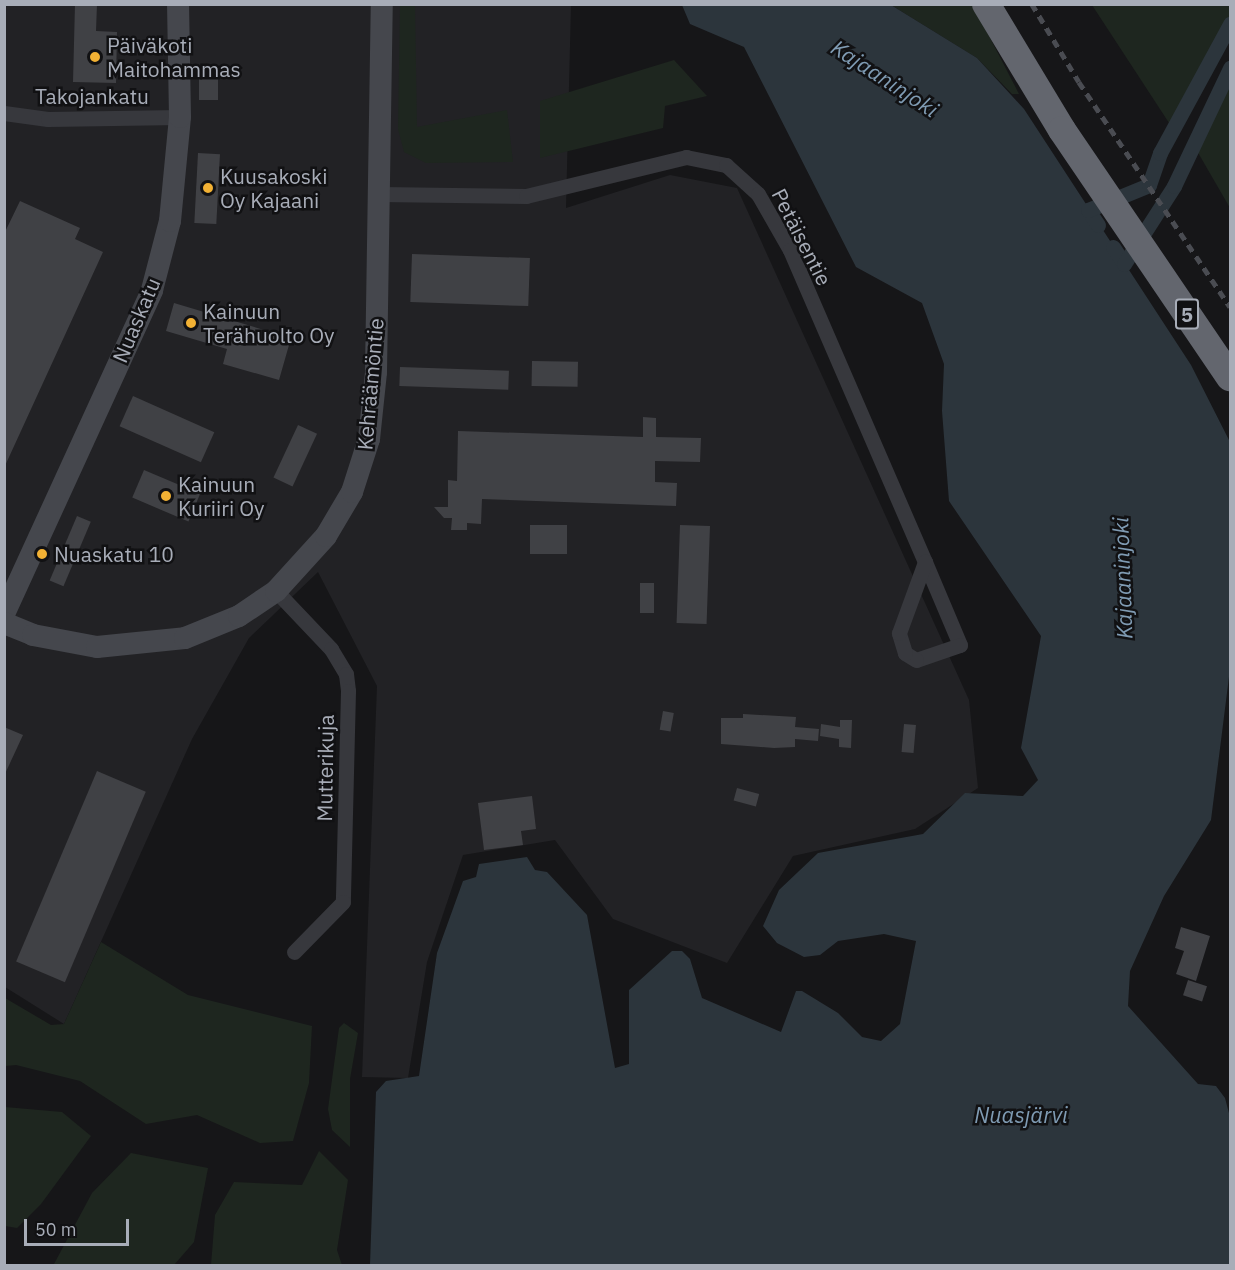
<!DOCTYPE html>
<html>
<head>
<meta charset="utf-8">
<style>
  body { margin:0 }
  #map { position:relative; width:1235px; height:1270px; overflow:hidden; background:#161618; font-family:"IBM Plex Sans",sans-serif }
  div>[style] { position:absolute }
  .built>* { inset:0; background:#222225 }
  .green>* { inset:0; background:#1e261f }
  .water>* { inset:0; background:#2c353c }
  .canal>* { height:15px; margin:-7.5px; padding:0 7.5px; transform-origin:7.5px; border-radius:7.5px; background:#2c353c }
  .building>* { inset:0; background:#404145; transform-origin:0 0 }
  .street>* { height:15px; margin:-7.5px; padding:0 7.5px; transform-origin:7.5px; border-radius:7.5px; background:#37383d }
  .secondary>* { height:22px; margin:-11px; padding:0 11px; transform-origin:11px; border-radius:11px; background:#45474d }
  .highway>* { height:28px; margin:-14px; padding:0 14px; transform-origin:14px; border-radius:14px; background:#63666e }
  .rail>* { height:4.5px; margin-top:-2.25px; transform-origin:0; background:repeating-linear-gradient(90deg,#4a4c52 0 8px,transparent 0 14px) }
  .dots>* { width:16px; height:16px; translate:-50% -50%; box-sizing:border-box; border:3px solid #111113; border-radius:50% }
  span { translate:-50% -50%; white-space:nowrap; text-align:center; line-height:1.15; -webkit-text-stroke:5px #111113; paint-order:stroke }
  .shield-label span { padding:2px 4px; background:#111113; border:2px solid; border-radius:4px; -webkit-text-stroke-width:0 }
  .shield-label { font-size:20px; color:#a8adb8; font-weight:700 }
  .poi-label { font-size:21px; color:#a8adb8 }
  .left { translate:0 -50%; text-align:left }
  .street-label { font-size:21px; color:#a8adb8 }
  .water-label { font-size:22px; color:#7f9bb3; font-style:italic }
  .frame { position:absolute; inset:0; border:6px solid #a8adb8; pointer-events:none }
  .scale { position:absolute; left:24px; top:1219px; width:105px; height:27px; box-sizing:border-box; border:3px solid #a8adb8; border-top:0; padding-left:8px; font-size:18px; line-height:21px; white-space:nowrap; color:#a8adb8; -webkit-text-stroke:4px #111113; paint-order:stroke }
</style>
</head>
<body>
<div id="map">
  <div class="built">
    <i style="clip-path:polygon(4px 5px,571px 5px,566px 208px,670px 175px,737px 188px,969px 700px,978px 788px,915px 829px,793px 856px,727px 963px,613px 919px,555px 840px,463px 855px,427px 962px,408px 1078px,362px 1077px,377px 686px,318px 572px,249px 638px,192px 739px,64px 1024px,5px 987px)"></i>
  </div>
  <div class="green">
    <i style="clip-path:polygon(400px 5px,415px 5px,417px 127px,507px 110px,513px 162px,426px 163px,404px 152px,398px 129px)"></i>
    <i style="clip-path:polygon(891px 5px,973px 5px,1019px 94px,1012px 94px,977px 58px)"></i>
    <i style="clip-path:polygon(1092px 5px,1230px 5px,1230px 24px,1173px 129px)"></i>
    <i style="clip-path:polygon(674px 60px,707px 96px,665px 106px,663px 128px,540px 158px,540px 101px)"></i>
    <i style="clip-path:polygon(1230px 69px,1230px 208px,1193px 144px)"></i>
    <i style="clip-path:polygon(101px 942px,188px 995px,312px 1026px,309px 1083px,293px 1141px,260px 1143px,197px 1115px,146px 1124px,80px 1081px,16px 1065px,5px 1066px,5px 998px,51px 1025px,64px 1024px)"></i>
    <i style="clip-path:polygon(344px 1023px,358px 1033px,350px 1079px,350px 1147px,332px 1130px,328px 1109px,339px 1028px)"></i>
    <i style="clip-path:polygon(5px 1107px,62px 1112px,91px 1136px,41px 1204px,17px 1228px,5px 1226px)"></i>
    <i style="clip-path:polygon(319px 1151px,348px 1180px,337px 1250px,342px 1265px,211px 1265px,215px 1215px,234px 1182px,302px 1185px)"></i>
    <i style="clip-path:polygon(131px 1153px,208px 1168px,194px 1242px,174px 1265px,54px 1264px,92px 1193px)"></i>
  </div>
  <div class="water">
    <i style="clip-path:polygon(682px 5px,891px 5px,977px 58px,1024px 109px,1191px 365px,1230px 442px,1230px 669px,1211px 820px,1164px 896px,1130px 971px,1128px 1006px,1198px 1084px,1216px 1086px,1225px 1098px,1230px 1117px,1230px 1265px,370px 1265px,376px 1092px,386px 1081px,419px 1076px,437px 953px,463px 881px,476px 877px,479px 864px,527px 857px,535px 870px,547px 872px,587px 915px,615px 1068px,629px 1064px,629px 990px,672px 951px,682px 951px,690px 959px,702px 998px,781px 1032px,796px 991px,802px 991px,838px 1013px,862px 1037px,881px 1041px,900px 1024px,916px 941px,884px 934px,838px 941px,820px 955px,804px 957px,777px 943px,763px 926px,779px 890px,818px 853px,923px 834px,965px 793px,1023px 796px,1038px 780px,1021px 748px,1041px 636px,949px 501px,942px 411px,944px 364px,922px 303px,856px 267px,744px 47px,690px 24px)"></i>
  </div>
  <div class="canal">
    <i style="left:1098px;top:225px;width:18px;rotate:-124deg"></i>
    <i style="left:1088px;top:210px;width:66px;rotate:-22.3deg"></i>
    <i style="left:1149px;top:185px;width:34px;rotate:-71deg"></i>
    <i style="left:1160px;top:153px;width:147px;rotate:-61.5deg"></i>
    <i style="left:1113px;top:247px;width:20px;rotate:57deg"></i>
    <i style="left:1124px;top:264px;width:93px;rotate:-57.3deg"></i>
    <i style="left:1174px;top:186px;width:131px;rotate:-64.6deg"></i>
  </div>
  <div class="building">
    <i style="clip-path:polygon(75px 4px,97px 4px,96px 31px,117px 32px,116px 83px,73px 82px)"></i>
    <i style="left:199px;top:71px;width:19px;height:29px"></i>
    <i style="left:198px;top:153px;width:22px;height:70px;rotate:3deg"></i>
    <i style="clip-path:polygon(20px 201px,80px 228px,75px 239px,103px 252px,4px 468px,4px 234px)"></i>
    <i style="left:412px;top:254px;width:118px;height:48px;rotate:2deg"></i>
    <i style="clip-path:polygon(174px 303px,291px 338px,279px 380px,223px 364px,227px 349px,166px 331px)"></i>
    <i style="left:532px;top:361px;width:46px;height:25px;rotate:1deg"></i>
    <i style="left:400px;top:367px;width:109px;height:19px;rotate:2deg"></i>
    <i style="left:133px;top:396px;width:89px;height:33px;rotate:24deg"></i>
    <i style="clip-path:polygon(643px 417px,656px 418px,656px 437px,701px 438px,700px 462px,655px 461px,655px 482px,677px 483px,676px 506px,482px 499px,481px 524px,467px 523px,467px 530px,451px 530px,452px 518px,444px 518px,434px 507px,448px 507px,448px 480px,457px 481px,458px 431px,643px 437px)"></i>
    <i style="left:298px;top:425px;width:21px;height:58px;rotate:25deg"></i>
    <i style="left:144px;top:470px;width:61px;height:30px;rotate:23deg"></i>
    <i style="left:77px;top:516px;width:15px;height:70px;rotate:23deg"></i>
    <i style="left:530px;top:525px;width:37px;height:29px"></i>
    <i style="left:680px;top:525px;width:30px;height:98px;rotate:2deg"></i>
    <i style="left:640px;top:583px;width:14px;height:30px"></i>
    <i style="left:663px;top:711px;width:11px;height:19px;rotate:10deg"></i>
    <i style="clip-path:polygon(743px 714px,796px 717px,795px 727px,819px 729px,818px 741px,795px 739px,795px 747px,774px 748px,721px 744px,721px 718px,743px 718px)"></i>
    <i style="clip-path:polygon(840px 720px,852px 720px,851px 748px,839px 747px,839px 739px,820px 736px,821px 724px,840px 727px)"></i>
    <i style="left:904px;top:724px;width:12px;height:28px;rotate:5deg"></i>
    <i style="clip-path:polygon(4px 727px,23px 735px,4px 776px)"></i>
    <i style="left:97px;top:771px;width:53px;height:207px;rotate:23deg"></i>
    <i style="left:737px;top:788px;width:23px;height:13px;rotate:15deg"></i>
    <i style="clip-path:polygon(532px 796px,536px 829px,521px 831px,523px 845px,484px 850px,478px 803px)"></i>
    <i style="clip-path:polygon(1181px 927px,1210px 936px,1196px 981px,1176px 974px,1184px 951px,1175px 948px)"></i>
    <i style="left:1188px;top:980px;width:20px;height:16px;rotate:18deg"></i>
  </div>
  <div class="street">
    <i style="left:4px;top:113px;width:44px;rotate:7.8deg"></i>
    <i style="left:48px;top:119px;width:132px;rotate:-0.9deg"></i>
    <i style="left:380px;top:194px;width:146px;rotate:0.8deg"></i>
    <i style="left:526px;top:196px;width:165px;rotate:-13.7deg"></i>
    <i style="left:686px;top:157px;width:41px;rotate:11.3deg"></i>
    <i style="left:726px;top:165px;width:43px;rotate:42.2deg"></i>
    <i style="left:758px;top:194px;width:64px;rotate:60.3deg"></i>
    <i style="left:790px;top:250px;width:340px;rotate:66.6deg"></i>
    <i style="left:925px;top:562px;width:90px;rotate:67.1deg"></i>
    <i style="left:960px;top:645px;width:46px;rotate:161.2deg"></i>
    <i style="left:916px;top:660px;width:13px;rotate:-148deg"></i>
    <i style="left:905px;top:653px;width:21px;rotate:-107deg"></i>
    <i style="left:899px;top:633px;width:76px;rotate:-69.9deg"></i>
    <i style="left:276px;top:591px;width:80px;rotate:46.5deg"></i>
    <i style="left:331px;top:649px;width:29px;rotate:59deg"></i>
    <i style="left:346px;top:674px;width:17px;rotate:83deg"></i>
    <i style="left:348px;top:691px;width:211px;rotate:91.4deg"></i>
    <i style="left:343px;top:902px;width:70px;rotate:134.4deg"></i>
  </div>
  <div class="secondary">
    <i style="left:4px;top:614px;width:356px;rotate:-65.4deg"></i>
    <i style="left:152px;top:290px;width:71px;rotate:-75.4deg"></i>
    <i style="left:170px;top:221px;width:104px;rotate:-84.5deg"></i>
    <i style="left:180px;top:117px;width:113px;rotate:-91deg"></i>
    <i style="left:4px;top:623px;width:31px;rotate:22deg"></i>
    <i style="left:33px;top:635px;width:65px;rotate:10.6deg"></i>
    <i style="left:97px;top:647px;width:88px;rotate:-5.8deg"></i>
    <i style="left:185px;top:638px;width:58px;rotate:-22.2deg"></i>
    <i style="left:239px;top:616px;width:45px;rotate:-34deg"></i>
    <i style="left:276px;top:591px;width:74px;rotate:-47.7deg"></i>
    <i style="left:326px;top:536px;width:51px;rotate:-59.4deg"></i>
    <i style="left:352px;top:492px;width:56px;rotate:-72.2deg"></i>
    <i style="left:369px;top:439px;width:67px;rotate:-84deg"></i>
    <i style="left:376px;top:372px;width:368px;rotate:-89.1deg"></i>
  </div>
  <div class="highway">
    <i style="left:986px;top:4px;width:147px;rotate:58.9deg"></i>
    <i style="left:1062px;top:130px;width:299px;rotate:55.8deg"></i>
  </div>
  <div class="rail">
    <i style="left:1032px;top:4px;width:91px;rotate:58.9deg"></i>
    <i style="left:1079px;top:82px;width:271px;rotate:56.1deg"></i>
  </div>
  <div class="dots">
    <i style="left:95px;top:57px;background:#f2b134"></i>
    <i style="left:208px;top:188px;background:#f2b134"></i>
    <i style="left:191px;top:323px;background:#f2b134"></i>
    <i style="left:166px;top:496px;background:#f2b134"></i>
    <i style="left:42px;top:554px;background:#f2b134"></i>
  </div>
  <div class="shield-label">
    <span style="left:1187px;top:314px">5</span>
  </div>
  <div class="poi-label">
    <span class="left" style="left:107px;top:57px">Päiväkoti<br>Maitohammas</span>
    <span class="left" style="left:220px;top:188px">Kuusakoski<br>Oy Kajaani</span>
    <span class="left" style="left:203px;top:323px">Kainuun<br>Terähuolto Oy</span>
    <span class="left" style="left:178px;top:496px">Kainuun<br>Kuriiri Oy</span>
    <span class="left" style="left:54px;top:554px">Nuaskatu 10</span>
  </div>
  <div class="street-label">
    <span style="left:92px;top:96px">Takojankatu</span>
    <span style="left:802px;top:237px;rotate:63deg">Petäisentie</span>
    <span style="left:136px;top:320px;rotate:-67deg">Nuaskatu</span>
    <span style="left:370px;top:384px;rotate:-85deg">Kehräämöntie</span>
    <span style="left:325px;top:768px;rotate:-89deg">Mutterikuja</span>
  </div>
  <div class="water-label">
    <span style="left:885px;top:78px;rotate:33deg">Kajaaninjoki</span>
    <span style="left:1122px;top:578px;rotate:-92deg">Kajaaninjoki</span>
    <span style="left:1021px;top:1115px">Nuasjärvi</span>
  </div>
  <div class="frame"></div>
  <div class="scale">50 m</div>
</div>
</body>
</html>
